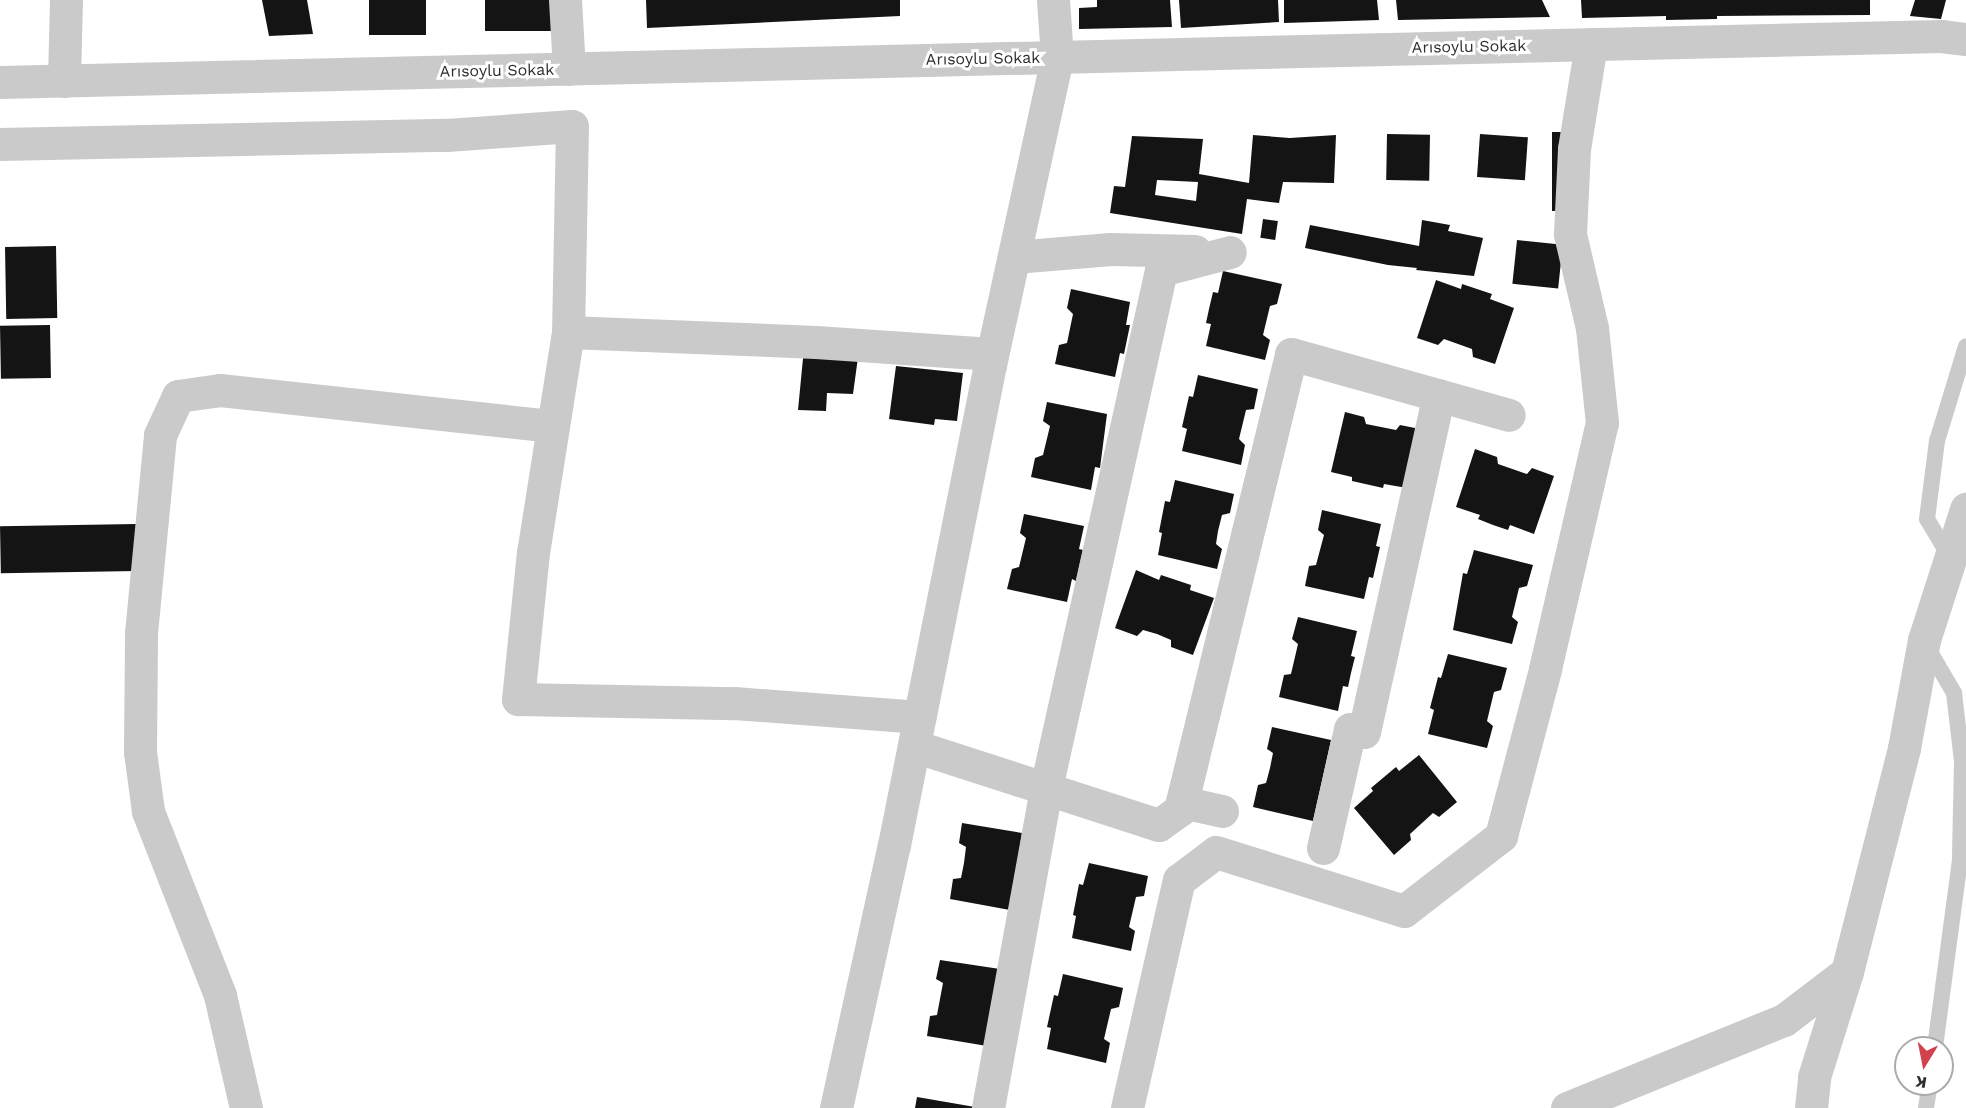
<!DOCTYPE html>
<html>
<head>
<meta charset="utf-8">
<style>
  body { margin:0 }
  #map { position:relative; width:1966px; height:1108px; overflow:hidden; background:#fff; font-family:"Work Sans",sans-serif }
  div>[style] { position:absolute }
  .building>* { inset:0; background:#141414; transform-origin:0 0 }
  .service>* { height:16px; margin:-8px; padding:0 8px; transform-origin:8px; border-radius:8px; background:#cacaca }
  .minor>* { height:33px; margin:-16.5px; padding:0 16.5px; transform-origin:16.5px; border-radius:16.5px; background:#cacaca }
  .tertiary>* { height:33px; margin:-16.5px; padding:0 16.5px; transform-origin:16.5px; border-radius:16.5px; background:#cacaca }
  span { translate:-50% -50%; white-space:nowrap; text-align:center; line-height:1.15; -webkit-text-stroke:6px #fff; paint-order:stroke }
  .street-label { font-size:16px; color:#2d2d2d }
  .north { position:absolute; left:1894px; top:1036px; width:60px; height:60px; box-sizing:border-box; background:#fff; border:2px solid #ababab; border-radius:50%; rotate:190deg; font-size:16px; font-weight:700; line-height:24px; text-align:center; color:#2d2d2d }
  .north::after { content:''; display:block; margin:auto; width:21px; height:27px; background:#d1424c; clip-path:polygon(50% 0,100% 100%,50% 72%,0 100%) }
</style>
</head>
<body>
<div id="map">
  <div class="building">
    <i style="clip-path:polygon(262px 0,307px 0,313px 34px,269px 36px)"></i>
    <i style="left:369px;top:0;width:57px;height:35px"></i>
    <i style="left:485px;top:0;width:79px;height:31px"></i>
    <i style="clip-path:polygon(646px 0,900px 0,900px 16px,647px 28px)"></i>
    <i style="clip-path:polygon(1097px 0,1170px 0,1172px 27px,1079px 29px,1079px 8px,1097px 7px)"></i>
    <i style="clip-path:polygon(1179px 0,1278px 0,1279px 22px,1181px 28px)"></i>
    <i style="clip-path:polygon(1284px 0,1377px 0,1379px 20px,1284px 23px)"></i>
    <i style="clip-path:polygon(1396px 0,1542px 0,1550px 17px,1398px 20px)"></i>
    <i style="clip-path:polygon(1581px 0,1870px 0,1870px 15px,1717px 16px,1717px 19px,1666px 20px,1666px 16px,1582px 18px)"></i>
    <i style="clip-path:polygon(1915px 0,1946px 0,1941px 19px,1910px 16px)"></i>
    <i style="left:1552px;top:132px;width:21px;height:79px"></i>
    <i style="left:1387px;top:134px;width:43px;height:46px;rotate:1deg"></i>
    <i style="left:1480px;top:134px;width:48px;height:43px;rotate:4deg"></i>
    <i style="clip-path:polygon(evenodd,1253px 135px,1290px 138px,1336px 135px,1334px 183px,1283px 182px,1279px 203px,1247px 199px,1242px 234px,1110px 213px,1114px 186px,1125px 187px,1132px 136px,1203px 139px,1199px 174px,1249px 183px,1253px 135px,1157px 180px,1198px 182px,1196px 201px,1155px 195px,1157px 180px)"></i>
    <i style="left:1263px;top:219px;width:15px;height:19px;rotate:8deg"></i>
    <i style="clip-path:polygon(1422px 220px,1450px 225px,1448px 231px,1483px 238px,1474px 276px,1416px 270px,1417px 268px,1388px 265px,1305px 248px,1310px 225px,1419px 246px)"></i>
    <i style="left:1517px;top:240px;width:46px;height:44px;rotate:6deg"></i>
    <i style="left:56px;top:246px;width:72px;height:51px;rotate:89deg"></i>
    <i style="clip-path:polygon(1223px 271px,1282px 284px,1277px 304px,1270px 306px,1263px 335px,1270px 340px,1265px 360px,1206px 346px,1211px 324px,1206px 323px,1209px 309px,1213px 292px,1218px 293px)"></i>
    <i style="clip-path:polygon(1436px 280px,1461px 289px,1462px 284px,1492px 294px,1490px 299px,1514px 308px,1495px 364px,1473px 357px,1472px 349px,1444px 339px,1438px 345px,1417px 338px)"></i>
    <i style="clip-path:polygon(1071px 289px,1130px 302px,1126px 325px,1130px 325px,1124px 354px,1120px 353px,1115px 377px,1055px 364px,1059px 345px,1067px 343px,1073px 314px,1067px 308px)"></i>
    <i style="left:50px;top:325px;width:53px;height:50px;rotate:89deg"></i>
    <i style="clip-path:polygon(804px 348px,859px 350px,853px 394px,827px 393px,826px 411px,798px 410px)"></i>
    <i style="clip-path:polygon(896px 366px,963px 373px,957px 421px,935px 419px,934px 425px,889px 419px)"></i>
    <i style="clip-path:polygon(1198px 375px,1258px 389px,1254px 409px,1246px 410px,1239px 439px,1245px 445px,1241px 465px,1182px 451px,1187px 429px,1182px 427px,1189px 396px,1193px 397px)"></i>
    <i style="clip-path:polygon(1047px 402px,1107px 414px,1100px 468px,1095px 467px,1091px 490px,1031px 477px,1035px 458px,1043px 455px,1050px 426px,1043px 421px)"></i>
    <i style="clip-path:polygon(1345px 412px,1364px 417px,1366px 424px,1396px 430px,1400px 425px,1420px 429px,1407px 488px,1384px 484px,1383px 488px,1352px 481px,1352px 477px,1331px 472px)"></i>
    <i style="clip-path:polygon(1475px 449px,1497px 457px,1498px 464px,1527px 474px,1532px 468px,1554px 476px,1534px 534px,1510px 525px,1508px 530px,1493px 525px,1478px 519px,1480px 515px,1456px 507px)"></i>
    <i style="clip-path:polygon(1175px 480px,1234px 494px,1230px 513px,1222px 515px,1218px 531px,1216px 544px,1222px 549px,1217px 569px,1158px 555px,1162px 533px,1159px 532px,1165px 501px,1170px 502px)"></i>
    <i style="clip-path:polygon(1322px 510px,1381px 524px,1376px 546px,1380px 547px,1373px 578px,1369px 577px,1364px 599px,1305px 586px,1309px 566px,1316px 565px,1324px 535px,1318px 530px)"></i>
    <i style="clip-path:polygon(1024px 514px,1084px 526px,1079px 549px,1083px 550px,1076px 581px,1072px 579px,1067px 602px,1007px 589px,1012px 569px,1019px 567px,1026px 538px,1020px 533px)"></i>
    <i style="left:136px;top:524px;width:47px;height:136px;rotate:89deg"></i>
    <i style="clip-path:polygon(1474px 550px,1533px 565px,1527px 586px,1519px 588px,1512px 617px,1518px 622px,1512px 644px,1453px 630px,1463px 573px,1467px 574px)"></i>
    <i style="clip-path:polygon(1136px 570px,1159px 580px,1161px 575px,1191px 585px,1190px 590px,1214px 598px,1193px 655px,1171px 647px,1171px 640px,1157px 634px,1143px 630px,1137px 636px,1115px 628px)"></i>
    <i style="clip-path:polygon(1298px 617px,1357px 631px,1351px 656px,1355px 657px,1351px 673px,1348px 687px,1343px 686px,1338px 711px,1279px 697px,1284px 675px,1291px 674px,1298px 644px,1292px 639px)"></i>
    <i style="clip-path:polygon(1448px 654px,1507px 668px,1501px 690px,1494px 692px,1487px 721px,1493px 726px,1487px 748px,1428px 734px,1434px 710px,1430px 708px,1438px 677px,1441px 678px)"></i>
    <i style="clip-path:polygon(1272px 727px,1331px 740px,1313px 821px,1253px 807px,1258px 785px,1266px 783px,1270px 768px,1273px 753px,1267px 749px)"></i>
    <i style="clip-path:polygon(1419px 755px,1457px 802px,1439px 817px,1433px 813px,1410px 834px,1411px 840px,1394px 855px,1354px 808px,1373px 791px,1371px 788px,1396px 767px,1399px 771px)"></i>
    <i style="clip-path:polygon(962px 823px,1022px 833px,1010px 910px,950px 899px,953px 879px,961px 878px,964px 863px,966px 847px,959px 843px)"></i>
    <i style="clip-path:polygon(1089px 863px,1148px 876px,1144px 896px,1136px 897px,1129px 927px,1135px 931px,1131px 951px,1072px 938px,1076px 916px,1073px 915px,1079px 884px,1083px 885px)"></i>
    <i style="clip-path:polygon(940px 960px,1000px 969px,987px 1046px,927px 1036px,930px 1016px,937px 1015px,943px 983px,936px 979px)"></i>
    <i style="clip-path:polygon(1063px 974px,1123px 988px,1119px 1007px,1111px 1009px,1104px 1039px,1110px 1043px,1106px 1063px,1047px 1049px,1051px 1028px,1047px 1027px,1054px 995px,1058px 996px)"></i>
    <i style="clip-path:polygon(917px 1097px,975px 1107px,975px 1108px,915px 1108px)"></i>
  </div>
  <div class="service">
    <i style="left:1949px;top:556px;width:43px;rotate:-120.7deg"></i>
    <i style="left:1927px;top:519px;width:79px;rotate:-82.7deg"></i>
    <i style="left:1937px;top:441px;width:99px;rotate:-73deg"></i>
    <i style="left:1926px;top:645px;width:56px;rotate:59.7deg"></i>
    <i style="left:1954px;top:693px;width:68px;rotate:83.3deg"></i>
    <i style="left:1962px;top:761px;width:99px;rotate:91.2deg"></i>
    <i style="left:1960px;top:860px;width:190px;rotate:97.6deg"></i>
    <i style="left:1926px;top:1108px;width:24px;rotate:-81deg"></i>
  </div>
  <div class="minor">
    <i style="left:565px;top:0;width:69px;rotate:86.7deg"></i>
    <i style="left:1053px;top:0;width:57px;rotate:86deg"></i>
    <i style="left:64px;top:81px;width:81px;rotate:-88.6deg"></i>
    <i style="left:0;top:82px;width:1942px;rotate:-1.36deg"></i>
    <i style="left:1941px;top:36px;width:25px;rotate:7deg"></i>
    <i style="left:0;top:144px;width:447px;rotate:-1.2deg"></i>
    <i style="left:447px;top:135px;width:125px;rotate:-4.1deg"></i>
    <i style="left:572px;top:126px;width:206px;rotate:91.1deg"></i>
    <i style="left:568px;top:332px;width:223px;rotate:99deg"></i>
    <i style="left:533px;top:552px;width:148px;rotate:95.8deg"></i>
    <i style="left:518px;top:699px;width:216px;rotate:1.1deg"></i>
    <i style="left:734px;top:703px;width:186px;rotate:4.3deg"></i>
    <i style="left:1014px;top:257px;width:97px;rotate:-4.7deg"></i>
    <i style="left:1111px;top:249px;width:84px;rotate:1.4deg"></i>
    <i style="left:568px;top:332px;width:248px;rotate:2.3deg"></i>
    <i style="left:816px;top:342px;width:176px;rotate:3.9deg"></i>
    <i style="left:914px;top:746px;width:257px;rotate:17.9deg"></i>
    <i style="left:1159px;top:825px;width:26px;rotate:-36deg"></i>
    <i style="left:1180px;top:810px;width:469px;rotate:-76.3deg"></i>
    <i style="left:1291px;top:354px;width:226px;rotate:15.6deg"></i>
    <i style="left:1182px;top:802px;width:41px;rotate:12.7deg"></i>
    <i style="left:1323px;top:848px;width:122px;rotate:-77.2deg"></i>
    <i style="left:1350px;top:729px;width:14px;rotate:12deg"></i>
    <i style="left:1364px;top:732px;width:345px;rotate:-77.5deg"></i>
    <i style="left:246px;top:1108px;width:116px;rotate:-103deg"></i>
    <i style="left:220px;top:995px;width:198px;rotate:-111.4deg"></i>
    <i style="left:148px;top:811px;width:60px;rotate:-97.7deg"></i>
    <i style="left:140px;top:752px;width:119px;rotate:-89.5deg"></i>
    <i style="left:141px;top:633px;width:199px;rotate:-84.5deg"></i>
    <i style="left:160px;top:435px;width:43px;rotate:-65.2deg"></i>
    <i style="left:178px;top:396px;width:42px;rotate:-8.1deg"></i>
    <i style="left:220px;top:390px;width:335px;rotate:6.2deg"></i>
    <i style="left:988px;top:1108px;width:325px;rotate:-79.7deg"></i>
    <i style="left:1046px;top:788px;width:531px;rotate:-77.48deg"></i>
    <i style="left:1161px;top:270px;width:71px;rotate:-14.6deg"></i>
    <i style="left:1127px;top:1108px;width:234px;rotate:-77.2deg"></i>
    <i style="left:1179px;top:880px;width:46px;rotate:-37.1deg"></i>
    <i style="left:1216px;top:852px;width:197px;rotate:17.4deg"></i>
    <i style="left:1404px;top:911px;width:123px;rotate:-37.7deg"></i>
    <i style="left:1501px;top:836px;width:173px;rotate:-75.2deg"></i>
    <i style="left:1545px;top:669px;width:253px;rotate:-77deg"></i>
    <i style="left:1602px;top:423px;width:96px;rotate:-96deg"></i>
    <i style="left:1592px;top:328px;width:97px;rotate:-103.2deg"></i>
    <i style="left:1570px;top:234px;width:85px;rotate:-87.3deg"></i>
    <i style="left:1574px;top:149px;width:106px;rotate:-80.8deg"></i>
    <i style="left:1567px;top:1108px;width:234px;rotate:-22.1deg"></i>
    <i style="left:1784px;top:1020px;width:79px;rotate:-37.3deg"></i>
  </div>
  <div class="tertiary">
    <i style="left:836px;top:1108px;width:269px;rotate:-77.6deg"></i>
    <i style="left:894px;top:845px;width:490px;rotate:-78.7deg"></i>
    <i style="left:990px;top:365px;width:315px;rotate:-77.7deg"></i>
    <i style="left:1811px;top:1108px;width:31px;rotate:-84deg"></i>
    <i style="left:1814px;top:1077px;width:110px;rotate:-72.6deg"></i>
    <i style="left:1847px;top:972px;width:231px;rotate:-75.7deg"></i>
    <i style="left:1904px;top:748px;width:110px;rotate:-79.5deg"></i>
    <i style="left:1924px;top:640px;width:138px;rotate:-72.2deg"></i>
  </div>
  <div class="street-label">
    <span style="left:1469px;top:47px;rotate:-1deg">Arısoylu Sokak</span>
    <span style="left:983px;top:59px;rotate:-1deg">Arısoylu Sokak</span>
    <span style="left:497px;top:71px;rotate:-1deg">Arısoylu Sokak</span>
  </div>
  <div class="north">K</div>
</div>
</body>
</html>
